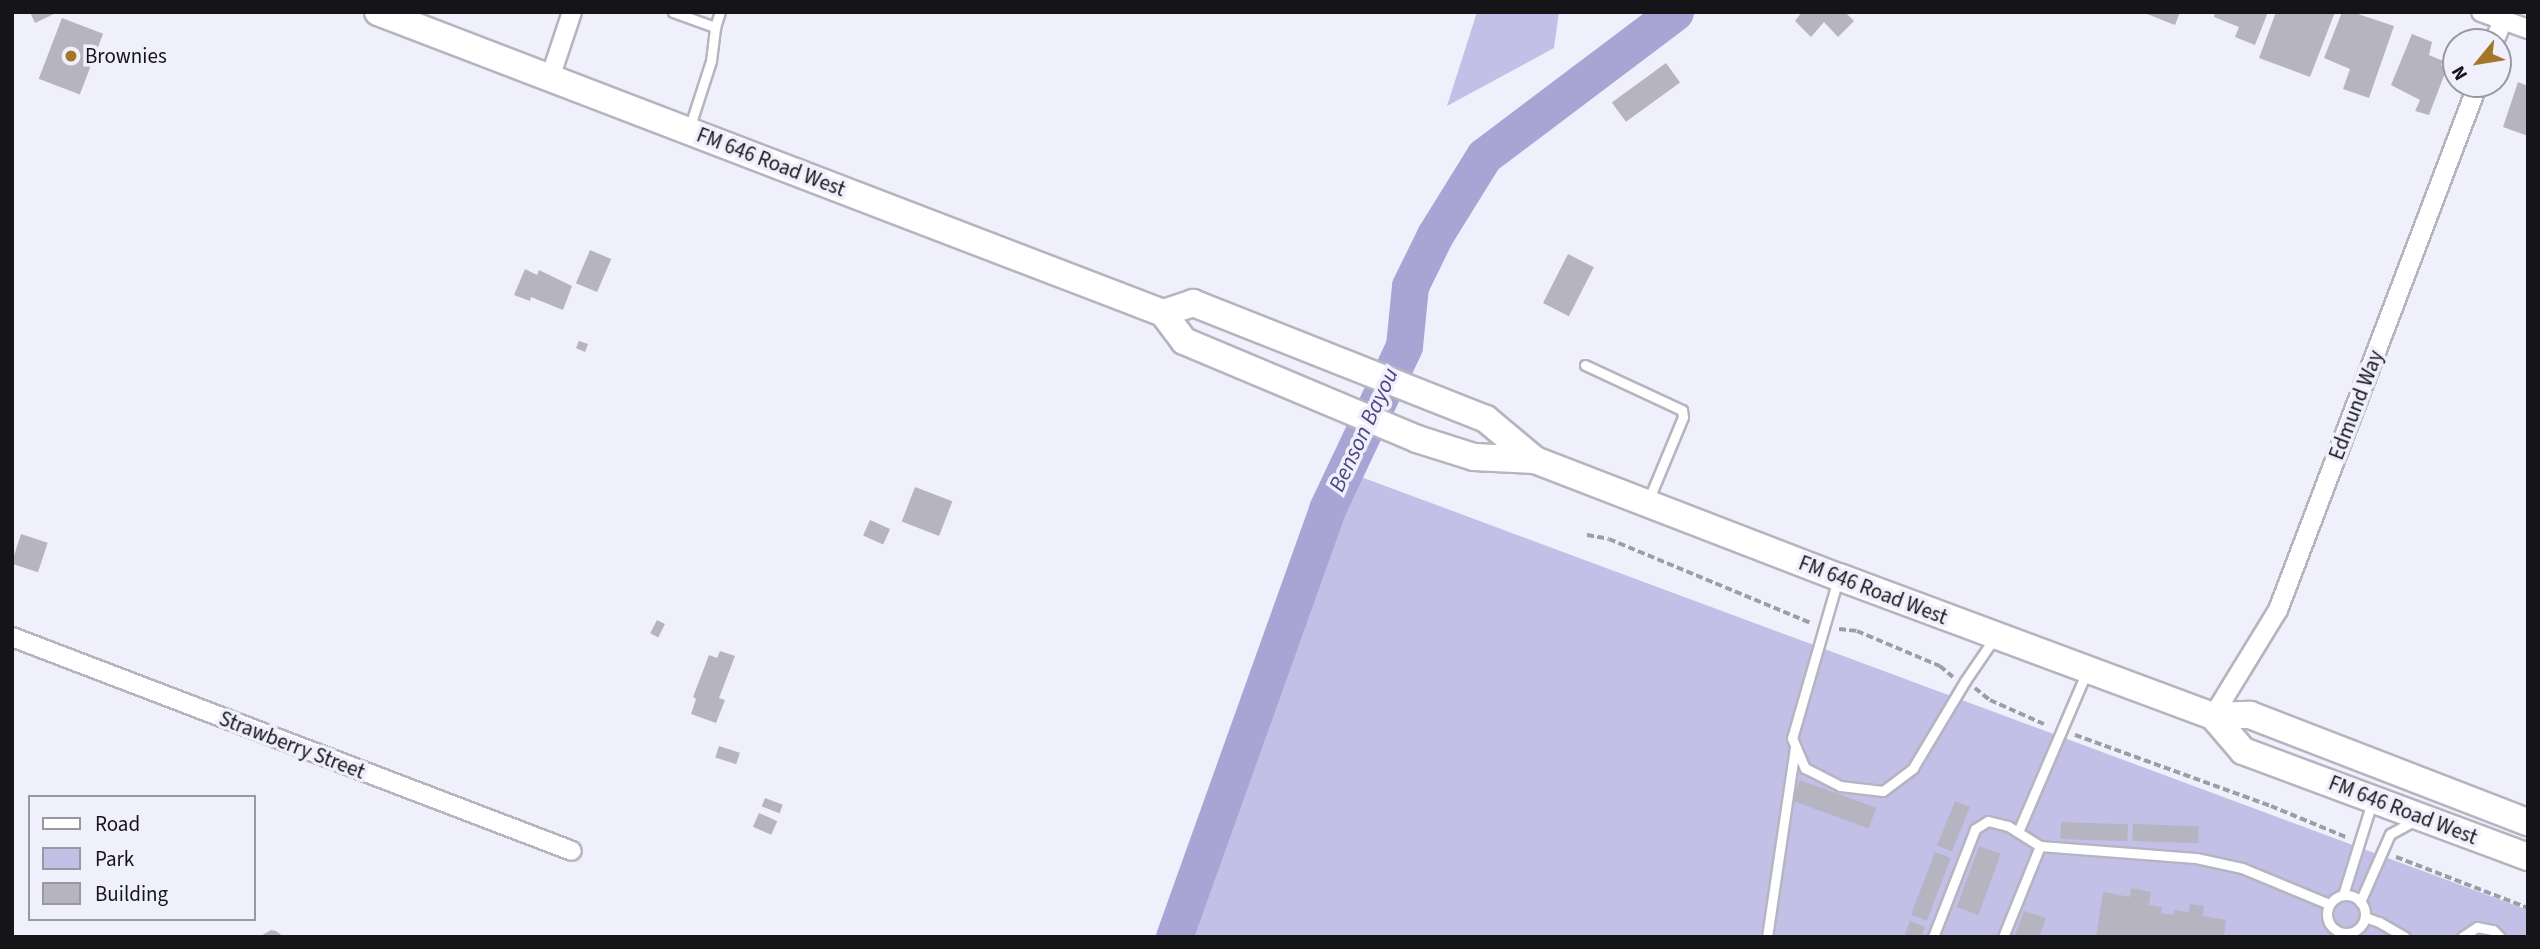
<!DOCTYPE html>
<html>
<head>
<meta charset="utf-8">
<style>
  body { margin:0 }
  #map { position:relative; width:2540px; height:949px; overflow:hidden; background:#f0f0fc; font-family:"Source Sans 3",sans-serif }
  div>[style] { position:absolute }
  .green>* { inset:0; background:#c3c0e8 }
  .river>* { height:37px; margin:-18.5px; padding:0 18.5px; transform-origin:18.5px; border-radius:18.5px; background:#a8a4d4 }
  .building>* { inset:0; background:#b5b4c0; transform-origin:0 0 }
  .path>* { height:3.5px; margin-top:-1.75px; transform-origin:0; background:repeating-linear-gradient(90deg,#9d9da6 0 7px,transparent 0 10.5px) }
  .roads { filter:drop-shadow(2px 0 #b5b4c0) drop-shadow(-2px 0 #b5b4c0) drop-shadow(0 2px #b5b4c0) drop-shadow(0 -2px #b5b4c0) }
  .lane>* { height:9px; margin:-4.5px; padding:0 4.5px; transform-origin:4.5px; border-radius:4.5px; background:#fff }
  .lane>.ring { margin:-4.5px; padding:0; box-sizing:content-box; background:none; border:9px solid #fff; border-radius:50% }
  .street>* { height:18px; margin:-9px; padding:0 9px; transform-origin:9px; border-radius:9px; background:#fff }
  .secondary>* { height:26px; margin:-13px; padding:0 13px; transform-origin:13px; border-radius:13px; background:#fff }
  .dots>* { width:19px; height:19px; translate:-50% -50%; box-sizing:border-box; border:4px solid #f0f0fc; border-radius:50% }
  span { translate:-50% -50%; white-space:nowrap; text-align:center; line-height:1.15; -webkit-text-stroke:7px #f0f0fc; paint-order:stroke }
  .poi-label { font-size:21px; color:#151519 }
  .left { translate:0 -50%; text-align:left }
  .street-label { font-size:21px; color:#151519 }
  .water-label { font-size:23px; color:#4d4381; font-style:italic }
  .frame { position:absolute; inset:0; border:14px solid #151519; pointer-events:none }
  .legend { position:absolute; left:28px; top:795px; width:228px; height:126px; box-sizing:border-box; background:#f0f0fc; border:2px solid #9898a1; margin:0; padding:9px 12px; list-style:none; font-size:21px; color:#151519 }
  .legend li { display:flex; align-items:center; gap:14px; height:35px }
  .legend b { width:35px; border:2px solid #9898a1 }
  .north { position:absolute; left:2442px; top:28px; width:70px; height:70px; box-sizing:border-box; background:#f0f0fc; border:2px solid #9898a1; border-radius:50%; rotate:240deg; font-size:19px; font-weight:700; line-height:28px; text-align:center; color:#151519 }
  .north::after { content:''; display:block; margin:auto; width:24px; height:32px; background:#a37728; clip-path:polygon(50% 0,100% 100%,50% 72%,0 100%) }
</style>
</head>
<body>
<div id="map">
  <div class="green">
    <i style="clip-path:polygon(1477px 12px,1559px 12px,1554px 48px,1447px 106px)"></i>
    <i style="clip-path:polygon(1345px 471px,2528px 910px,2528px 937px,1178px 937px)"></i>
  </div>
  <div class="river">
    <i style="left:1174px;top:937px;width:455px;rotate:-70.3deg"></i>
    <i style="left:1327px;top:509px;width:180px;rotate:-64.7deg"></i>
    <i style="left:1404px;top:346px;width:60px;rotate:-84.3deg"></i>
    <i style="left:1410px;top:286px;width:57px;rotate:-63.9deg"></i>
    <i style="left:1435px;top:235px;width:93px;rotate:-58.2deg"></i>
    <i style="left:1484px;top:156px;width:239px;rotate:-37deg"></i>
  </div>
  <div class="building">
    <i style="clip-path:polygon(30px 12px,58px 12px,35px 23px)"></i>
    <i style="clip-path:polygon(1802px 12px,1845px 12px,1854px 21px,1838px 37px,1824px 22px,1811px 37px,1795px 21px)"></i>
    <i style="clip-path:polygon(2142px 12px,2180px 12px,2175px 25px)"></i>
    <i style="clip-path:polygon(2215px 12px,2268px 12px,2255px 45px,2235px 37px,2239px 27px,2214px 17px)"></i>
    <i style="clip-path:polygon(2276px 12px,2335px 12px,2310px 77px,2259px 58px)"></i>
    <i style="clip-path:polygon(2342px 12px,2352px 12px,2394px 26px,2369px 98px,2343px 89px,2350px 69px,2324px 58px)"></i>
    <i style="left:62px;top:18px;width:44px;height:65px;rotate:21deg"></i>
    <i style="clip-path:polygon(2412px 34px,2432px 42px,2429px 55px,2443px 61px,2441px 65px,2447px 68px,2429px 115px,2415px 111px,2420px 100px,2391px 85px)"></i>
    <i style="left:1666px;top:63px;width:24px;height:67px;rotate:54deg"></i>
    <i style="clip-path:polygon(2518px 82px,2528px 86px,2528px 136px,2503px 127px)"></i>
    <i style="left:590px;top:250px;width:23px;height:36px;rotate:23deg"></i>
    <i style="left:1568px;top:254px;width:29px;height:55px;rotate:27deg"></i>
    <i style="clip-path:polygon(525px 269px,537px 275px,539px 270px,572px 286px,563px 310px,531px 297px,530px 301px,514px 295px)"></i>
    <i style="clip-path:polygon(579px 341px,588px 344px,585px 352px,576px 348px)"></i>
    <i style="left:915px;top:487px;width:40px;height:37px;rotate:21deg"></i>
    <i style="left:870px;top:520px;width:22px;height:17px;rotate:24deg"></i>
    <i style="left:21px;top:534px;width:28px;height:31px;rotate:18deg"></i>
    <i style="left:657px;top:620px;width:9px;height:15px;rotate:27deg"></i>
    <i style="clip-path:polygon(720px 651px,735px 656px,719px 698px,725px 700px,716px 723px,691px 714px,696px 699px,693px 697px,709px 655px,717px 658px)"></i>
    <i style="left:719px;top:746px;width:22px;height:12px;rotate:18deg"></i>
    <i style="left:1800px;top:780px;width:81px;height:22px;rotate:20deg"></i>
    <i style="left:765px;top:798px;width:19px;height:9px;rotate:21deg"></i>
    <i style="left:1955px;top:801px;width:16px;height:48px;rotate:22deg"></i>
    <i style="left:759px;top:813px;width:20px;height:15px;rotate:24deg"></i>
    <i style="left:2061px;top:822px;width:67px;height:17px;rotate:2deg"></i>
    <i style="left:2133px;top:824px;width:66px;height:17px;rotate:2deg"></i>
    <i style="left:1979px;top:846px;width:23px;height:65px;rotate:20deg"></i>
    <i style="left:1935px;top:852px;width:17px;height:67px;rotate:21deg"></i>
    <i style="clip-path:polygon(2131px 888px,2151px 892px,2149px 905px,2162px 907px,2161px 913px,2174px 915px,2174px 910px,2189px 912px,2190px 904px,2204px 906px,2203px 916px,2226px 920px,2224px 937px,2096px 937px,2103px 892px,2130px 897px)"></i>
    <i style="clip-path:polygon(2024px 911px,2046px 918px,2039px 937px,2014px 937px)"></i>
    <i style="clip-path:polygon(1910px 921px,1925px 927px,1921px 937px,1904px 937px)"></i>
    <i style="clip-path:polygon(271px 930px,276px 931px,284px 937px,259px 937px)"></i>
  </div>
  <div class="path">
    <i style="left:1587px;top:535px;width:22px;rotate:10deg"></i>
    <i style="left:1609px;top:539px;width:219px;rotate:22.6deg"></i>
    <i style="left:1839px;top:629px;width:18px;rotate:6deg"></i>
    <i style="left:1857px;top:631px;width:90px;rotate:22.9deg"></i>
    <i style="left:1940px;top:666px;width:17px;rotate:40deg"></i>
    <i style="left:1975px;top:688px;width:19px;rotate:39deg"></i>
    <i style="left:1990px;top:700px;width:59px;rotate:24deg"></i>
    <i style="left:2075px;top:735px;width:208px;rotate:19.9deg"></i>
    <i style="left:2271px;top:806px;width:81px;rotate:22.5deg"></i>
    <i style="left:2396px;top:857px;width:142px;rotate:21.1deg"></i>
  </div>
  <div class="roads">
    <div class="lane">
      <i style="left:673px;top:12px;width:45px;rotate:19.7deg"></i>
      <i style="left:689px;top:129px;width:71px;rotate:-72.1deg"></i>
      <i style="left:711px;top:61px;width:34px;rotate:-83deg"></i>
      <i style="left:715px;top:27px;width:16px;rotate:-72deg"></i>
      <i style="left:1585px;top:365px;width:107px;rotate:24.9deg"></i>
      <i style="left:1682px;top:410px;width:7px;rotate:82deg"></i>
      <i style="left:1683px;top:417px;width:91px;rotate:112.6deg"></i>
      <i style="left:1838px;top:579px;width:166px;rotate:106.1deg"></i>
      <i style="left:1792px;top:738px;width:33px;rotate:67deg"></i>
      <i style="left:1805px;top:768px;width:39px;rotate:27deg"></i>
      <i style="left:1840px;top:786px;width:43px;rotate:6.6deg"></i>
      <i style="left:1883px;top:791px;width:38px;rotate:-37deg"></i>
      <i style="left:1913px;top:768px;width:101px;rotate:-59.1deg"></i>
      <i style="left:1965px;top:681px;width:53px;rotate:-55.7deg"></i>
      <i style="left:2018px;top:832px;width:175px;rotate:-66.8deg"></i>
      <i style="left:2343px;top:895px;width:97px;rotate:-72.7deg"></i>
      <i class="ring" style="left:2327px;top:895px;width:29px;height:29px"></i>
      <i style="left:2360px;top:902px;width:74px;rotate:-66.2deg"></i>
      <i style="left:2390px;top:834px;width:29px;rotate:-29deg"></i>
      <i style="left:2365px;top:917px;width:15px;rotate:20deg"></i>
      <i style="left:2379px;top:922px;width:30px;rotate:30deg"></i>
      <i style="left:1767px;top:937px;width:192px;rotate:-81.6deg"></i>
      <i style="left:1933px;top:937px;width:116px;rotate:-68.7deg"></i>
      <i style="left:1975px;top:829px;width:15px;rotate:-32deg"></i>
      <i style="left:1988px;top:821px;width:21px;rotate:14deg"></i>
      <i style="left:2008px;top:826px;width:38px;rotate:32deg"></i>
      <i style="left:2040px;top:846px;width:156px;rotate:4.4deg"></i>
      <i style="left:2196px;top:858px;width:47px;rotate:12.3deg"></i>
      <i style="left:2242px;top:868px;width:94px;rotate:22.5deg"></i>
      <i style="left:2003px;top:937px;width:98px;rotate:-67.9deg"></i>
      <i style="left:2462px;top:937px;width:18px;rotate:-34deg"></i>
      <i style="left:2477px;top:927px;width:16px;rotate:11deg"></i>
      <i style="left:2493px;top:930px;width:10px;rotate:45deg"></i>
    </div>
    <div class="street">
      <i style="left:2481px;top:12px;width:50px;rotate:19.9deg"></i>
      <i style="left:2494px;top:42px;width:24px;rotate:-68deg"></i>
      <i style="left:550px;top:78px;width:70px;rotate:-71.6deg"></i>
      <i style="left:12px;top:637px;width:599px;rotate:20.91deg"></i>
      <i style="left:2213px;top:716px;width:124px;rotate:-58.5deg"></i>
      <i style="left:2278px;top:610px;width:563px;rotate:-69.18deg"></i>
    </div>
    <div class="secondary">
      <i style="left:378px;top:12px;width:841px;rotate:20.98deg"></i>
      <i style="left:1163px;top:313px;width:35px;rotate:53deg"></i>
      <i style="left:1184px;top:341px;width:253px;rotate:22.8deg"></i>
      <i style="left:1417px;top:439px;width:60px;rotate:17.5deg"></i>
      <i style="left:1474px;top:457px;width:61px;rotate:2.8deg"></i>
      <i style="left:1163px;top:313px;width:32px;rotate:-18deg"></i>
      <i style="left:1193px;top:303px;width:315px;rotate:21.6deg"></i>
      <i style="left:1486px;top:419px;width:64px;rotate:39.9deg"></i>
      <i style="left:1535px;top:460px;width:326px;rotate:21.1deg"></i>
      <i style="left:1839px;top:577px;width:399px;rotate:20.4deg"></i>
      <i style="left:2213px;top:716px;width:37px;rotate:-2deg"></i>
      <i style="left:2250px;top:715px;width:298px;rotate:21.1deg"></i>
      <i style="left:2213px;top:716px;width:46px;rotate:49.4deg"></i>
      <i style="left:2243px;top:751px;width:304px;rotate:20.4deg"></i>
    </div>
  </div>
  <div class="dots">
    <i style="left:71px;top:56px;background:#a37728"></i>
  </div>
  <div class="poi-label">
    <span class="left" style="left:85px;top:56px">Brownies</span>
  </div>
  <div class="street-label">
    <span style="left:771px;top:162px;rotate:21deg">FM 646 Road West</span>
    <span style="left:2356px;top:405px;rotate:-69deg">Edmund Way</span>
    <span style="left:1873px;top:590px;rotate:21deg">FM 646 Road West</span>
    <span style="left:292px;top:745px;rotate:21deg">Strawberry Street</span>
    <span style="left:2403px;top:810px;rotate:21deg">FM 646 Road West</span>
  </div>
  <div class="water-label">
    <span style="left:1364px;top:430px;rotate:-65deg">Benson Bayou</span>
  </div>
  <div class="frame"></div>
  <ul class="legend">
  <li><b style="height:9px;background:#fff"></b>Road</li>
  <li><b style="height:19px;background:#c3c0e8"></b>Park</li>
  <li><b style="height:19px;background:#b5b4c0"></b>Building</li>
  </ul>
  <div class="north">N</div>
</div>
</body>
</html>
